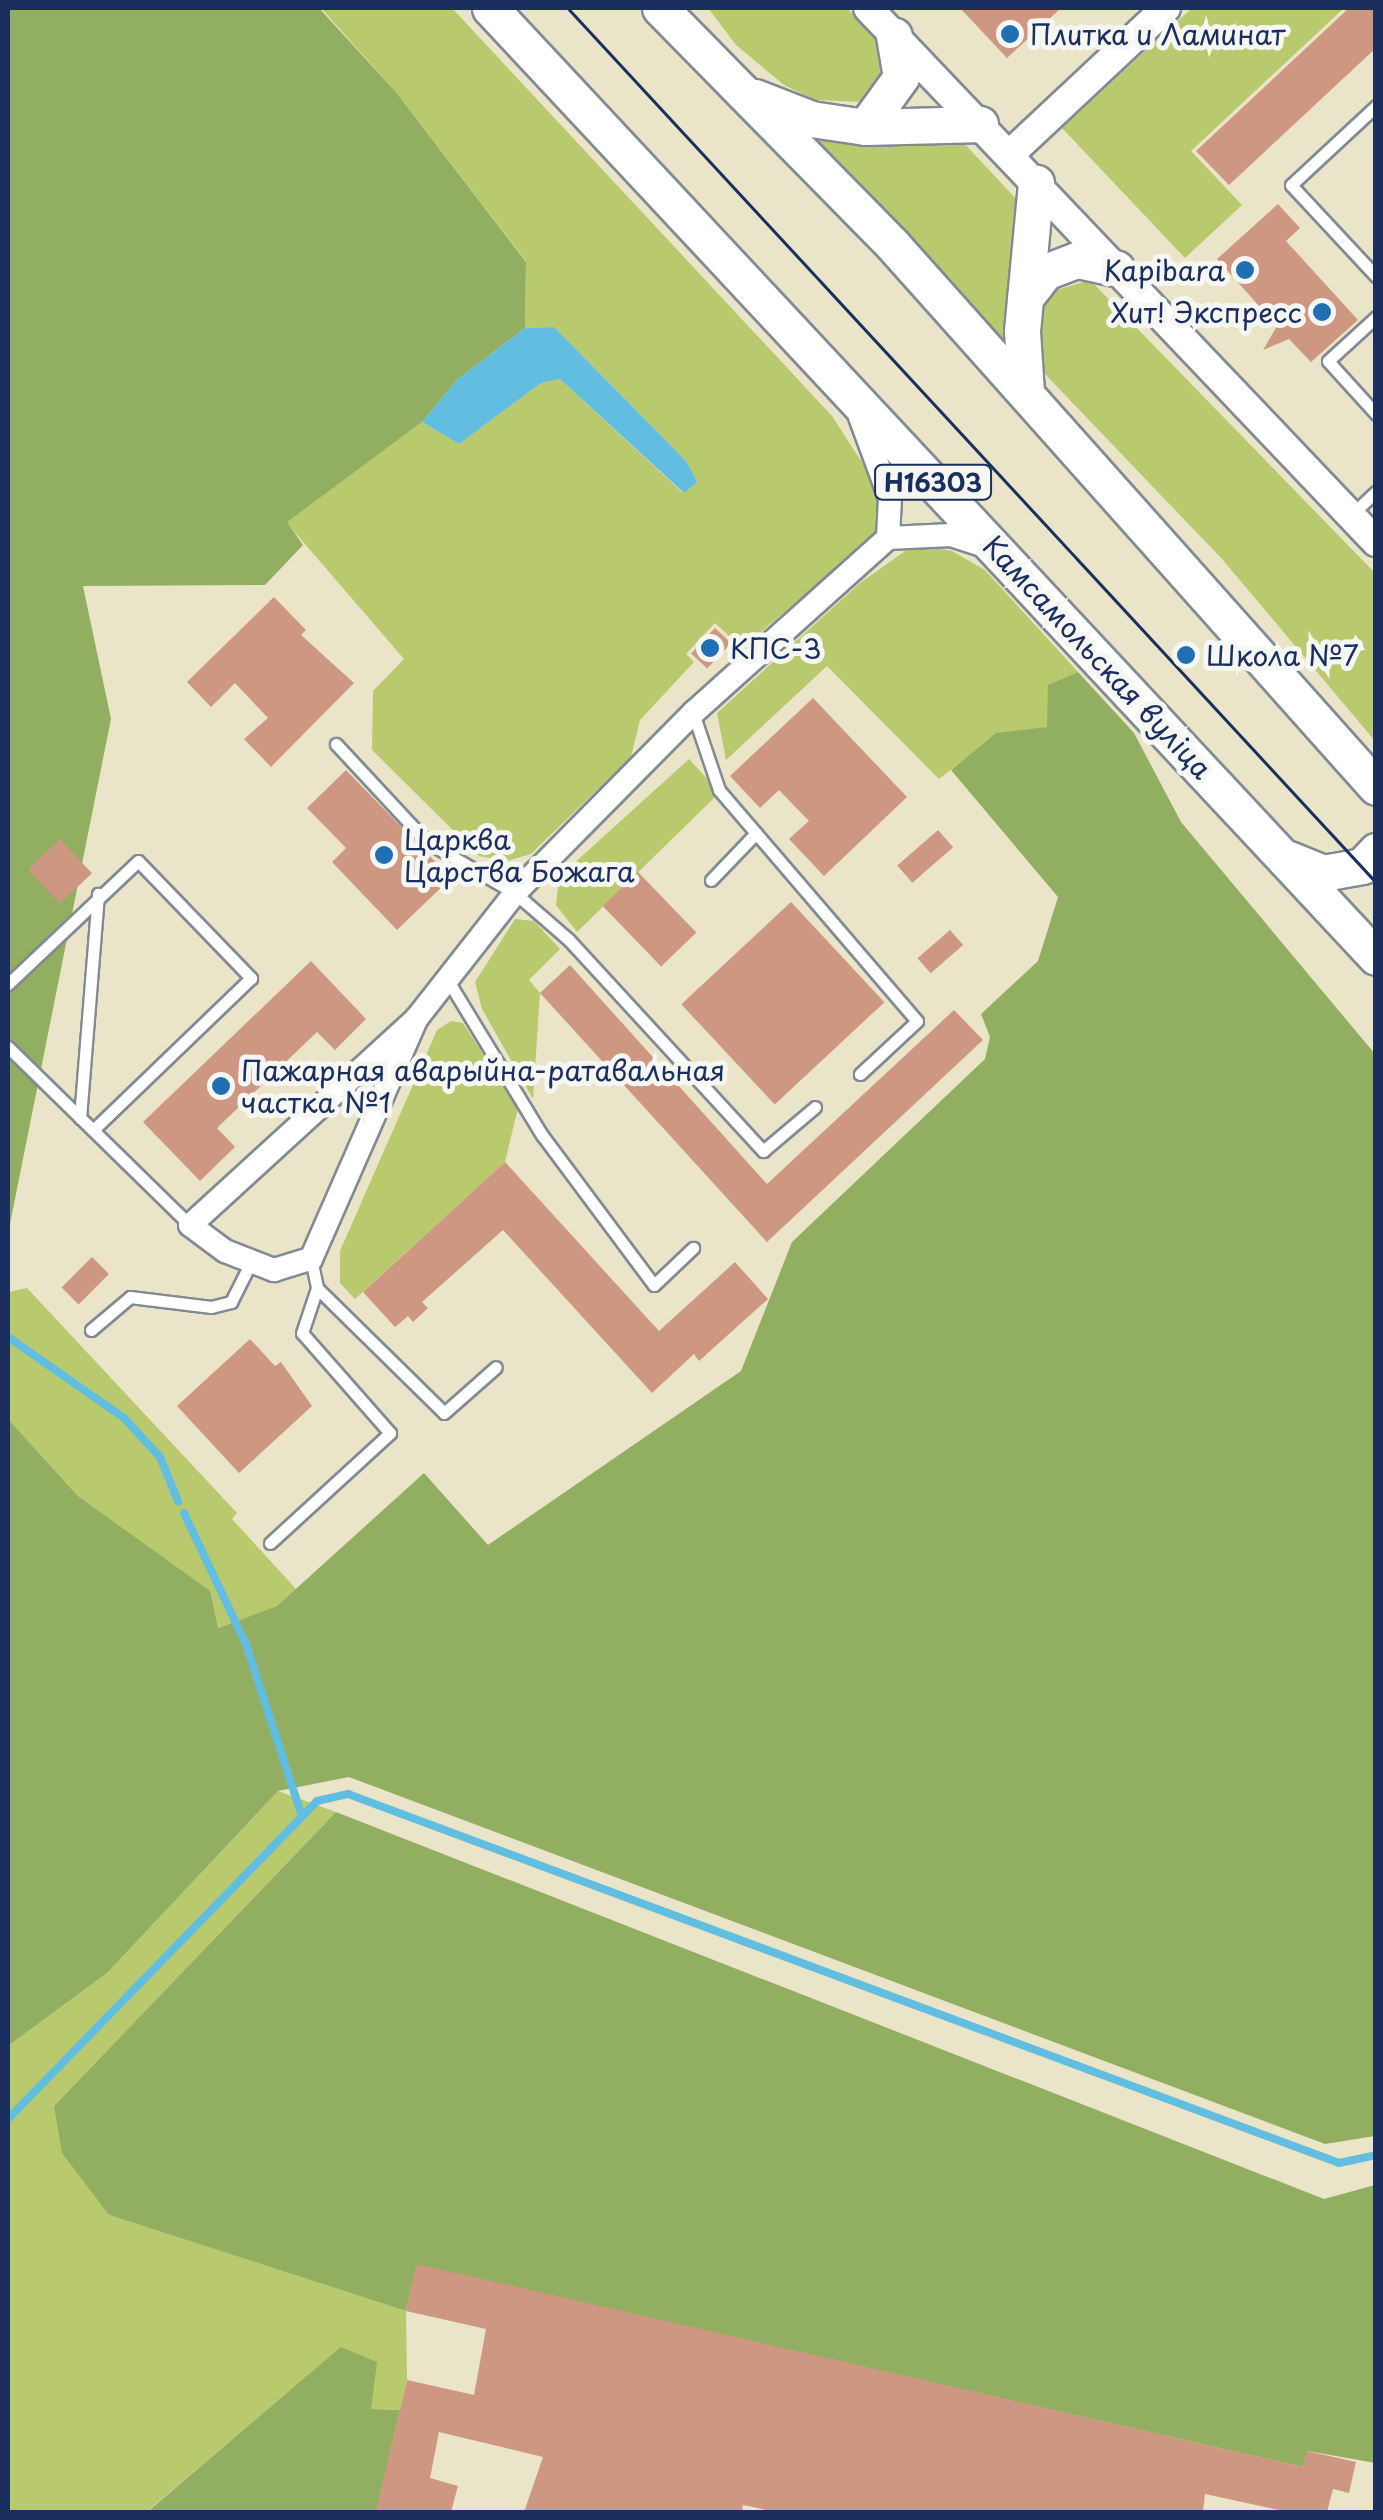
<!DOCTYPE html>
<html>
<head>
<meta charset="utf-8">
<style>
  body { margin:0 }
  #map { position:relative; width:1383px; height:2520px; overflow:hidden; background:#eae5c8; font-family:"Playpen Sans",sans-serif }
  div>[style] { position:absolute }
  .green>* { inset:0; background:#b8ca6d }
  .forest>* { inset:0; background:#92ae60 }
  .water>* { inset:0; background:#62bee0 }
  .stream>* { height:8px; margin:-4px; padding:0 4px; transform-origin:4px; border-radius:4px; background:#62bee0 }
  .building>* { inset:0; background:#ce9781; transform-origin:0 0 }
  .roads { filter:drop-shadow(2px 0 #828a93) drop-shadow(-2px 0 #828a93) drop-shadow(0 2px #828a93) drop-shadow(0 -2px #828a93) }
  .service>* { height:11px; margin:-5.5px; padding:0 5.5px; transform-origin:5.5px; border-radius:5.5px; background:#fff }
  .minor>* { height:22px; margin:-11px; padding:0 11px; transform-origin:11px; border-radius:11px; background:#fff }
  .tertiary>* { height:28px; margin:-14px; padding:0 14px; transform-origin:14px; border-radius:14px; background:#fff }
  .primary>* { height:35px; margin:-17.5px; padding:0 17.5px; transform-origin:17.5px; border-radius:17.5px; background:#fff }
  .tram>* { height:2.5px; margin:-1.25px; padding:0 1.25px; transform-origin:1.25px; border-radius:1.25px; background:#1b2f5e }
  .dots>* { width:28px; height:28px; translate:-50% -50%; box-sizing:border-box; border:5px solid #f6f6f2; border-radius:50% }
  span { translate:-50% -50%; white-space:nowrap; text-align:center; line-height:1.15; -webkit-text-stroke:10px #f6f6f2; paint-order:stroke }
  .shield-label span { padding:2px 8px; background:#f6f6f2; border:2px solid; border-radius:8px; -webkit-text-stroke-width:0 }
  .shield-label { font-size:25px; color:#1b2f5e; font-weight:700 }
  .poi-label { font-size:28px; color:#1b2f5e }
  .left { translate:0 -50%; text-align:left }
  .right { translate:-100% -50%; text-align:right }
  .street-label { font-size:28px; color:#1b2f5e }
  .frame { position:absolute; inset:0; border:10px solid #1b2f5e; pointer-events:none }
</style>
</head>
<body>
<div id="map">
  <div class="green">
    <i style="clip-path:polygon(321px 8px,452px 8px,832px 416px,876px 484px,884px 515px,881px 530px,742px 648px,715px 623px,686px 654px,694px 662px,640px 720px,631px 757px,531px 854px,507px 861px,479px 856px,372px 750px,373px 691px,404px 659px,286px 522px,422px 422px,459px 444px,541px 383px,560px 379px,683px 493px,696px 481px,687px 462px,554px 327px,525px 328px,526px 261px,395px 91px)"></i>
    <i style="clip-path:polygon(708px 8px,847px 8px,879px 42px,883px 74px,859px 102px,815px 100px,784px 85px,736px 45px)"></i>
    <i style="clip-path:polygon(1192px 8px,1344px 8px,1191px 151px,1242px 205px,1185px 258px,1062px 128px)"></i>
    <i style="clip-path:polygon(812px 139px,962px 141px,1019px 202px,1005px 340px)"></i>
    <i style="clip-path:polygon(1090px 280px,1375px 573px,1375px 741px,1222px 559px,1044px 373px,1036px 346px,1045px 304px,1057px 290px)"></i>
    <i style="clip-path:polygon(915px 544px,952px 551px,985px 570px,1078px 672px,1049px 685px,1048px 728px,996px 734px,939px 779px,827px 666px,726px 760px,717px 713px,860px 583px)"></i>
    <i style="clip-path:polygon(689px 759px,712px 784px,714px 798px,577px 932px,556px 905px,559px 877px)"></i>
    <i style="clip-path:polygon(515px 919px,534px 921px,560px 949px,529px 980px,540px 993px,533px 1099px,482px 1009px,475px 982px)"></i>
    <i style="clip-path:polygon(451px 1021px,463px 1023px,518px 1108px,505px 1162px,355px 1299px,340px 1283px,340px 1251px,437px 1030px)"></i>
    <i style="clip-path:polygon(27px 1288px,237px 1513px,232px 1519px,296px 1589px,277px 1606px,217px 1628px,209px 1591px,78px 1496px,8px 1419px,8px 1292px)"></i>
    <i style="clip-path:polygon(278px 1791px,336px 1812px,54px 2106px,109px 2215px,406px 2311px,407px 2380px,400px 2410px,371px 2409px,341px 2348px,146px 2512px,8px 2512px,8px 2046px,107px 1973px)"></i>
  </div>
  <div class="forest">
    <i style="clip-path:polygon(8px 8px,319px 8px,395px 91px,526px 262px,525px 328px,457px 380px,422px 422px,287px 522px,303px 545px,265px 585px,83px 586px,111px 719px,8px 1234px)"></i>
    <i style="clip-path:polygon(1078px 672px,1134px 733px,1181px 822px,1375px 1054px,1375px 2136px,1325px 2144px,349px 1777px,278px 1791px,107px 1973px,8px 2046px,8px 1419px,78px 1496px,210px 1591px,218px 1628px,277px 1606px,424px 1473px,488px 1545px,741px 1371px,792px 1242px,985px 1059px,990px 1037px,981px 1014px,1038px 961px,1058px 897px,951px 770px,996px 733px,1047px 727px,1048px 685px)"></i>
    <i style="clip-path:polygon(336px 1812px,1324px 2199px,1375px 2185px,1375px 2463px,1308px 2451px,1303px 2467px,417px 2265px,406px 2311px,109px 2215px,62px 2153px,54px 2106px)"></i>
    <i style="clip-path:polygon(341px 2347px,377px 2362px,371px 2409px,400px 2410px,377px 2509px,386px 2512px,147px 2512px)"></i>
  </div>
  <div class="water">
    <i style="clip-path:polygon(554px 327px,687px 462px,697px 482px,684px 493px,560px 379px,541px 383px,459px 444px,422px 422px,457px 380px,525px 328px)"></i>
  </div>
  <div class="stream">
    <i style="left:8px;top:1337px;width:141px;rotate:34.9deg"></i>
    <i style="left:124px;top:1418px;width:53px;rotate:47.3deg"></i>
    <i style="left:160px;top:1457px;width:48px;rotate:67.8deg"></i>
    <i style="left:184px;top:1513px;width:145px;rotate:64.7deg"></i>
    <i style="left:246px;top:1644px;width:181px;rotate:72deg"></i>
    <i style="left:8px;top:2119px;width:443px;rotate:-45.8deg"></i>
    <i style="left:317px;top:1801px;width:32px;rotate:-13deg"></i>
    <i style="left:348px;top:1794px;width:1057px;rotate:20.42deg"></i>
    <i style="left:1339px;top:2163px;width:38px;rotate:-12deg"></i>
  </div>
  <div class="building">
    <i style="clip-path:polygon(960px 8px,1061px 8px,1007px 58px)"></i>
    <i style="clip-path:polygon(1349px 8px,1376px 8px,1376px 48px,1229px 185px,1196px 151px)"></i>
    <i style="clip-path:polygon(1278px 204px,1300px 228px,1286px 241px,1358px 320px,1311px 362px,1289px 339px,1263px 350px,1277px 326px,1217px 259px)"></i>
    <i style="clip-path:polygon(274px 597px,306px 630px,301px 635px,354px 683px,271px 767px,244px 739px,268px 718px,235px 683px,211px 707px,187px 682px)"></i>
    <i style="left:715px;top:628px;width:22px;height:35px;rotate:43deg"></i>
    <i style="clip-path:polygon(813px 698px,907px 797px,824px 876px,789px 839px,809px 821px,779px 790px,760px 808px,730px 776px)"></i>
    <i style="clip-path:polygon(346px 770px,451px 878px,397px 930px,332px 862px,346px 848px,307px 808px)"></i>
    <i style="left:938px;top:830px;width:23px;height:54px;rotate:49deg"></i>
    <i style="left:60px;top:839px;width:47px;height:44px;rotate:47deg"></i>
    <i style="left:638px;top:872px;width:84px;height:49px;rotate:46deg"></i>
    <i style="left:791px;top:902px;width:137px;height:150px;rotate:47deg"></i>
    <i style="left:950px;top:930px;width:20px;height:43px;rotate:49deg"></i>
    <i style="clip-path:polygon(311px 961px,366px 1019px,335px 1050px,317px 1032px,217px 1128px,235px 1147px,200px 1181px,143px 1122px)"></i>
    <i style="clip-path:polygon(570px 965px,767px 1184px,954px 1010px,983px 1040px,767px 1242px,540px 993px)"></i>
    <i style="clip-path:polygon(505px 1162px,659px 1331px,735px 1262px,768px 1299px,699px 1361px,694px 1354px,652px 1393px,503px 1230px,422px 1302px,428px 1308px,413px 1322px,408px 1316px,395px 1327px,363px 1292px)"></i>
    <i style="left:92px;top:1257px;width:24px;height:43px;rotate:45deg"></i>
    <i style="clip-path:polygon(250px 1339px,275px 1366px,281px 1362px,312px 1406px,239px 1473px,177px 1406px)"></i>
    <i style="clip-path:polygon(417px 2264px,1303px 2467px,1307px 2451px,1356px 2462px,1349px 2493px,1333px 2489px,1327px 2512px,1288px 2512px,1205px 2494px,1203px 2512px,775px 2512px,743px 2505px,742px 2512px,524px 2512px,543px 2457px,439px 2432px,430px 2478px,458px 2486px,451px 2512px,376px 2512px,407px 2380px,474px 2395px,486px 2329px,406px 2311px)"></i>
  </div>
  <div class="roads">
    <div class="service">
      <i style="left:1376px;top:106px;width:116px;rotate:137.1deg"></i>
      <i style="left:1291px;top:185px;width:125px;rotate:47deg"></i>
      <i style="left:1376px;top:317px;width:65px;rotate:137.5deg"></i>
      <i style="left:1328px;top:361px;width:72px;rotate:47.8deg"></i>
      <i style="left:1351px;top:515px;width:34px;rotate:-43deg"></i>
      <i style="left:693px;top:713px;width:81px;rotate:71.3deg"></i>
      <i style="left:719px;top:790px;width:304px;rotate:49.4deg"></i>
      <i style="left:917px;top:1021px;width:78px;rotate:137.1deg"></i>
      <i style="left:336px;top:744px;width:134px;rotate:47.1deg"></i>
      <i style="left:427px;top:842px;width:102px;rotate:30.1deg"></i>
      <i style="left:515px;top:893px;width:72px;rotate:41deg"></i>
      <i style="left:569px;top:940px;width:287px;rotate:47.4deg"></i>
      <i style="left:763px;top:1151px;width:68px;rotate:-40.2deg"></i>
      <i style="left:711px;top:880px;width:65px;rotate:-46.2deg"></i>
      <i style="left:447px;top:979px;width:183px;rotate:58.7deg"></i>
      <i style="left:542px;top:1135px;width:187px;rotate:53.3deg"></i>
      <i style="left:654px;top:1285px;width:54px;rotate:-43.5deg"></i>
      <i style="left:8px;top:984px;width:179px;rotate:-43.4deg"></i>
      <i style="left:138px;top:861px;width:163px;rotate:46deg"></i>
      <i style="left:251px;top:978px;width:219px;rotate:136.1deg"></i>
      <i style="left:8px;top:1047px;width:255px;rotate:44.4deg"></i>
      <i style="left:80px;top:1118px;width:225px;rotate:-85.4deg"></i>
      <i style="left:311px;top:1259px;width:30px;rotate:78deg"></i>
      <i style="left:317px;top:1288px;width:178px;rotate:44.5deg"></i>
      <i style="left:444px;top:1413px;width:69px;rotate:-41.5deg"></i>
      <i style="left:91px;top:1330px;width:51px;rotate:-40.2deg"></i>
      <i style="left:130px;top:1297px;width:82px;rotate:7deg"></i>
      <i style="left:211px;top:1307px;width:21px;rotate:-14deg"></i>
      <i style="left:231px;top:1302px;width:42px;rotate:-63.4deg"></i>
      <i style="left:270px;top:1543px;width:163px;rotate:-42.5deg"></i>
      <i style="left:390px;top:1433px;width:133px;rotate:-131.3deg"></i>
      <i style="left:302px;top:1333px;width:47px;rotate:-71.6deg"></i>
    </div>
    <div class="minor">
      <i style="left:860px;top:417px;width:86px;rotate:69.7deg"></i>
      <i style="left:890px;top:498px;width:40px;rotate:92.9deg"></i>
      <i style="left:417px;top:1018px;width:307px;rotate:137.6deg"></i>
      <i style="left:190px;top:1225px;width:44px;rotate:36.6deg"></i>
      <i style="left:225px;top:1251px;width:53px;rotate:21.2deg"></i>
      <i style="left:274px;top:1270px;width:39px;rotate:-17deg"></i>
      <i style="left:311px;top:1259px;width:263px;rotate:-66.3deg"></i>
      <i style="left:417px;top:1018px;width:159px;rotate:-51.9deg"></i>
      <i style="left:515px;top:893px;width:253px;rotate:-45.3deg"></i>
      <i style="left:693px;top:713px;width:262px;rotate:-41.9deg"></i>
      <i style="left:888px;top:538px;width:63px;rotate:-2.7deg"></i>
      <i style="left:951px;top:535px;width:39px;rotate:18deg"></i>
    </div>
    <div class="tertiary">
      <i style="left:868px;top:8px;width:737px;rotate:46.43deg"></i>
      <i style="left:1009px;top:155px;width:215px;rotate:-43.1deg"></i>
    </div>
    <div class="primary">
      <i style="left:490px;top:8px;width:1298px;rotate:46.97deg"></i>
      <i style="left:660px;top:8px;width:331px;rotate:45.5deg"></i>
      <i style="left:892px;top:244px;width:727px;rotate:48.29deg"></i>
      <i style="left:755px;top:97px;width:60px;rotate:21.4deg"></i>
      <i style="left:811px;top:119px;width:55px;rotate:8.4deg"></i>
      <i style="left:865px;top:127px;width:115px;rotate:-1.5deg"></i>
      <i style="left:865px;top:127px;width:62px;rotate:-54.2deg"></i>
      <i style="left:901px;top:77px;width:42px;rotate:-99.7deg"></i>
      <i style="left:1025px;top:298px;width:33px;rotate:-52deg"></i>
      <i style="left:1045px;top:272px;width:34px;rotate:-21deg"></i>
      <i style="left:1077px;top:260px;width:40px;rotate:12deg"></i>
      <i style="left:1026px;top:392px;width:61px;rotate:-93.8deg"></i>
      <i style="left:1022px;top:331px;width:149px;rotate:-84.6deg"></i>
      <i style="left:1289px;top:859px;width:37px;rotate:22deg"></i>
      <i style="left:1323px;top:873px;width:40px;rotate:-10deg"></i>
      <i style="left:1362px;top:866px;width:21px;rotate:-47deg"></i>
    </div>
  </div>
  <div class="tram">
    <i style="left:568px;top:8px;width:1190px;rotate:47.25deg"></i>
  </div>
  <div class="dots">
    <i style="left:1010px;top:34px;background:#1f6fb2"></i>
    <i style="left:1245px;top:270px;background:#1f6fb2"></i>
    <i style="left:1322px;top:312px;background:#1f6fb2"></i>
    <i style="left:710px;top:648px;background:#1f6fb2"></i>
    <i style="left:1186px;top:655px;background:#1f6fb2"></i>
    <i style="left:384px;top:855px;background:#1f6fb2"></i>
    <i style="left:221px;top:1086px;background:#1f6fb2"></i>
  </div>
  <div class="shield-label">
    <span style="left:933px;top:482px">Н16303</span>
  </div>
  <div class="poi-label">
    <span class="left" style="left:1030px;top:34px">Плитка и Ламинат</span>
    <span class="right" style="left:1225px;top:270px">Kapibara</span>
    <span class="right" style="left:1302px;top:312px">Хит! Экспресс</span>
    <span class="left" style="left:730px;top:648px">КПС-3</span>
    <span class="left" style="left:1206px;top:655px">Школа №7</span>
    <span class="left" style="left:404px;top:855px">Царква<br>Царства Божага</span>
    <span class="left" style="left:241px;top:1086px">Пажарная аварыйна-ратавальная<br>частка №1</span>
  </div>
  <div class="street-label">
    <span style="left:1098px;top:657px;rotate:47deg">Камсамольская вуліца</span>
  </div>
  <div class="frame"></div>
</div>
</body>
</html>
